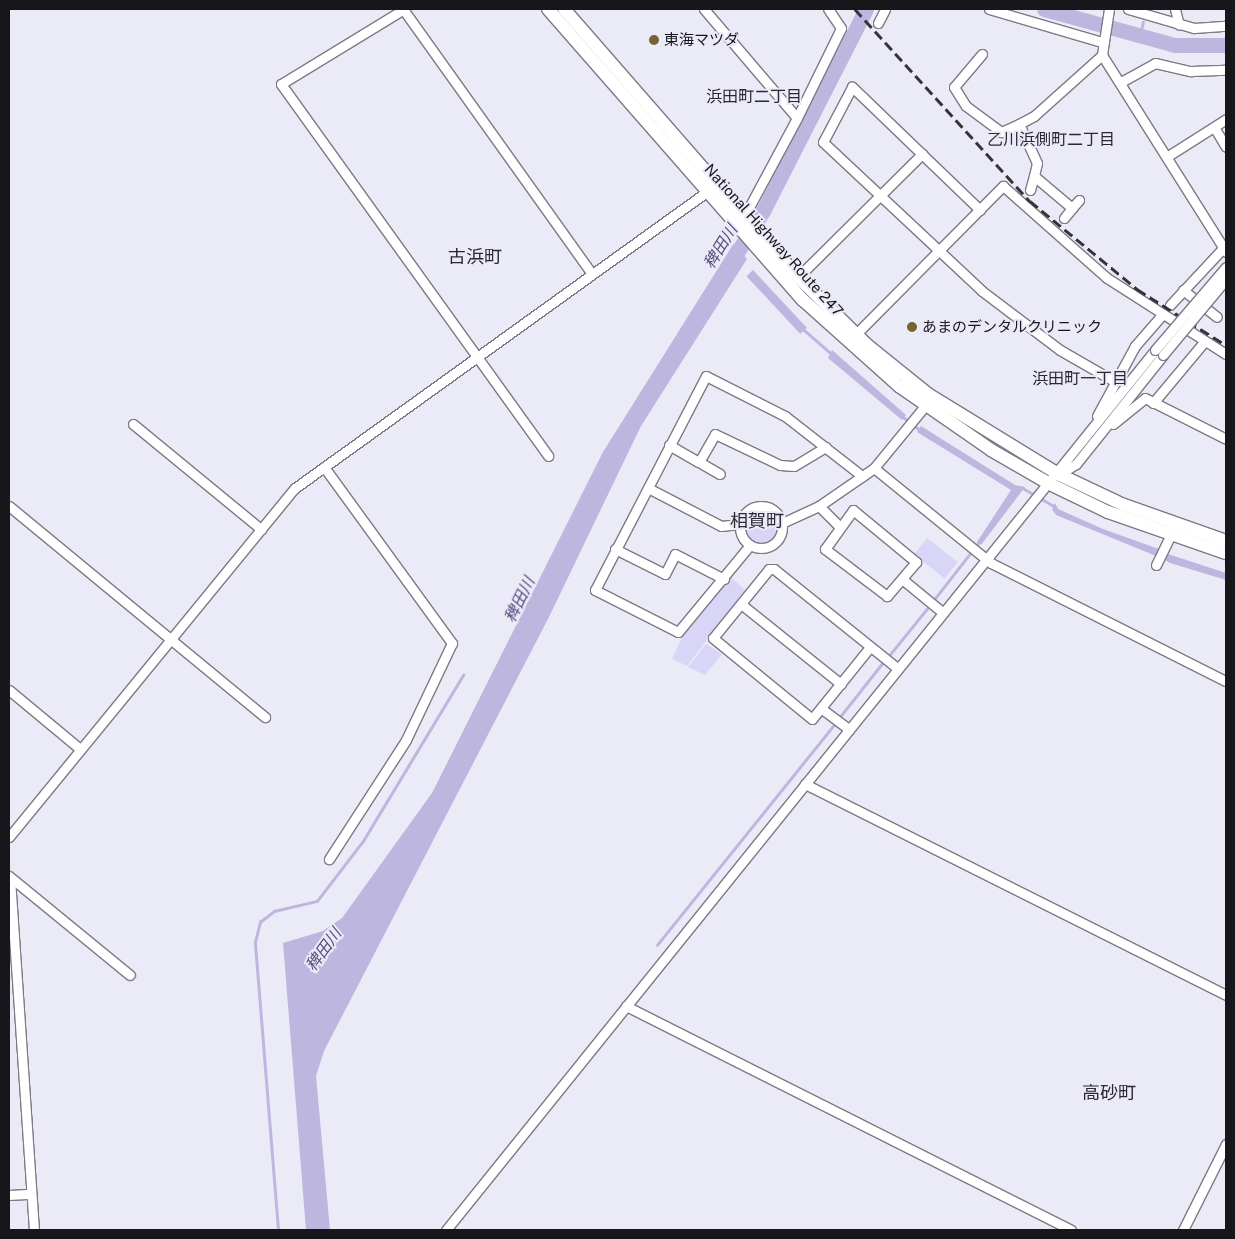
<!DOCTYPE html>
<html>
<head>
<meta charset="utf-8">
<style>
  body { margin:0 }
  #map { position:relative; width:1235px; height:1239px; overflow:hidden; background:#ebeaf7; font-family:"Public Sans","Noto Sans JP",sans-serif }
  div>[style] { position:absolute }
  .green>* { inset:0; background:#d9d5f6; transform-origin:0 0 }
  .round { border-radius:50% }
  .water>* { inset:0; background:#bdb7e0; transform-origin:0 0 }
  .stream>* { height:2.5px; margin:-1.25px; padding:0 1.25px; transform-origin:1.25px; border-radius:1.25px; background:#bdb7e0 }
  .river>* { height:15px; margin:-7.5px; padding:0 7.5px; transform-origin:7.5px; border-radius:7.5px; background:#bdb7e0 }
  .roads { filter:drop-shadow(1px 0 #7c7a86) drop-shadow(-1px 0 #7c7a86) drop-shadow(0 1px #7c7a86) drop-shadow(0 -1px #7c7a86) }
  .minor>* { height:9px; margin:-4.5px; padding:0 4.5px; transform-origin:4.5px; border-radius:4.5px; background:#fff }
  .minor>.ring { margin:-4.5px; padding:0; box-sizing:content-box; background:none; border:9px solid #fff; border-radius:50% }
  .highway>* { height:12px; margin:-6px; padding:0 6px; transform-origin:6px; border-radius:6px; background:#fff }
  .rail>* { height:2.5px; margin-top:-1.25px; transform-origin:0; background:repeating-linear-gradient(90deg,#34333a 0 10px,transparent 0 15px) }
  .bridges { filter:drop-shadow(1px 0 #7c7a86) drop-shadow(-1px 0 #7c7a86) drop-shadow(0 1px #7c7a86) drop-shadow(0 -1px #7c7a86) }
  .minor-bridge>* { height:9px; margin:-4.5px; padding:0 4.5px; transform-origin:4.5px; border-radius:4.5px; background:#fff }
  .dots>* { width:14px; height:14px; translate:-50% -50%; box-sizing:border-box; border:2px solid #ebeaf7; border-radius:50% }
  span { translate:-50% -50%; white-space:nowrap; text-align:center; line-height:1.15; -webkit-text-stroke:4px #ebeaf7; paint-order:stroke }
  .poi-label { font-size:15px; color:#16161b }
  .left { translate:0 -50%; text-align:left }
  .street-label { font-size:15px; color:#16161b }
  .neighbourhood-label { font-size:16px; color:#292832 }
  .water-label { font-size:16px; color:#574c82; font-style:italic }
  .quarter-label { font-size:18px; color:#292832 }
  .frame { position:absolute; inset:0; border:10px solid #16161b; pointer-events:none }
</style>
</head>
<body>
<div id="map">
  <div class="green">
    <i class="round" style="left:744px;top:508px;width:36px;height:36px"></i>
    <i style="left:927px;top:538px;width:39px;height:21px;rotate:38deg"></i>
    <i style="clip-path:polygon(731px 577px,745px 590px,687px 666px,672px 659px,684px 633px)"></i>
    <i style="clip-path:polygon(706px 644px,722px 654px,705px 675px,688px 667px)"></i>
  </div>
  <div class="water">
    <i style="clip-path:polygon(734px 243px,747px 259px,641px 426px,549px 617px,324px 1051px,316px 1076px,330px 1230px,306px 1230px,283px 943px,323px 931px,342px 918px,432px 793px,603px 452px)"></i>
    <i style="left:753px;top:270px;width:79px;height:9px;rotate:47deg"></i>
    <i style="clip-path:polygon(832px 350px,906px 415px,902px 420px,828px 358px)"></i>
    <i style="clip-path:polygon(921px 426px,1015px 485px,1025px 487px,981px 545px,977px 542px,1011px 490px,917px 432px)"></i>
    <i style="clip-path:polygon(1055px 503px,1058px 509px,1103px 529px,1159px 549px,1156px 556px,1056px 515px,1052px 509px)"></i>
    <i style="clip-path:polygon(1168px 554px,1226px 573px,1226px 580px,1170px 563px,1165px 560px)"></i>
  </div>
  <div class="stream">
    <i style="left:1140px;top:34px;width:12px;rotate:-76deg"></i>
    <i style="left:803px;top:329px;width:37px;rotate:41deg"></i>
    <i style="left:902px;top:416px;width:23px;rotate:38deg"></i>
    <i style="left:1021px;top:487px;width:39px;rotate:30deg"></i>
    <i style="left:933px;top:601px;width:75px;rotate:-52.1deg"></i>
    <i style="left:888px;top:657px;width:67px;rotate:-51.1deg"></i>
    <i style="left:839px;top:718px;width:73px;rotate:-51.7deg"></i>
    <i style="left:657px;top:945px;width:286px;rotate:-51.2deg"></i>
    <i style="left:278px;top:1230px;width:289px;rotate:-94.6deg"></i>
    <i style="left:255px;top:942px;width:21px;rotate:-76deg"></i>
    <i style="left:260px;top:922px;width:18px;rotate:-38deg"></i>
    <i style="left:274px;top:911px;width:44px;rotate:-13.1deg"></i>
    <i style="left:317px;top:901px;width:76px;rotate:-52.5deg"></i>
    <i style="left:363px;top:841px;width:194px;rotate:-58.9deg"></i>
  </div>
  <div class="river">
    <i style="left:1044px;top:9px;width:136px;rotate:15.4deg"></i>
    <i style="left:1175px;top:45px;width:51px"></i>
    <i style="left:728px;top:267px;width:66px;rotate:-58deg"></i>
    <i style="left:763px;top:211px;width:227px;rotate:-63deg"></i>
  </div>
  <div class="roads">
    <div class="minor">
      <i style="left:403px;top:9px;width:325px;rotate:54.5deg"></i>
      <i style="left:404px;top:9px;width:144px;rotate:148.6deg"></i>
      <i style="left:281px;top:84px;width:458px;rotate:54.3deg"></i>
      <i style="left:704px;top:9px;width:143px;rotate:49.5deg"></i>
      <i style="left:797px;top:118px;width:112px;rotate:118.2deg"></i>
      <i style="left:989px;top:9px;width:118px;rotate:16.3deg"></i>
      <i style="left:1109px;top:9px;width:47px;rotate:98.7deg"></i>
      <i style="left:1102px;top:55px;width:233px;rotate:57.8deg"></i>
      <i style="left:1128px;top:9px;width:69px;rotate:16.1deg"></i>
      <i style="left:1194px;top:28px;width:32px;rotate:-4deg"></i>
      <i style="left:1175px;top:9px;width:16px;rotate:76deg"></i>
      <i style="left:878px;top:23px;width:16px;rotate:-63deg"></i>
      <i style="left:982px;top:54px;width:43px;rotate:130.3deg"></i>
      <i style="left:954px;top:87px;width:22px;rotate:58deg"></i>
      <i style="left:966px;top:106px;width:44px;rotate:36.6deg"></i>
      <i style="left:1001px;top:132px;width:20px;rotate:-24deg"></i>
      <i style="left:1121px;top:82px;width:39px;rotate:-29deg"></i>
      <i style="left:1155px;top:63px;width:37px;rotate:13deg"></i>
      <i style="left:1191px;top:71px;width:35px;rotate:-2deg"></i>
      <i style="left:797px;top:118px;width:100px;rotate:-63.9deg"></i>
      <i style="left:841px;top:28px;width:23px;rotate:-124deg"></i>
      <i style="left:1214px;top:127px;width:23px;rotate:59deg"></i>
      <i style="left:1168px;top:156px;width:69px;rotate:-32.5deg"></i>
      <i style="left:1030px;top:190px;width:15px;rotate:-74deg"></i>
      <i style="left:1079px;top:200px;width:11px;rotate:131deg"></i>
      <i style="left:1072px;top:208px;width:50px;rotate:-139.9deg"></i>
      <i style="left:1034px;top:176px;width:13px;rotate:-77deg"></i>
      <i style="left:1037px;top:163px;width:43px;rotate:-114.8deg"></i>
      <i style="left:1019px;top:124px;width:17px;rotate:-28deg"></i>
      <i style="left:1034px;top:116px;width:91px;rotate:-41.9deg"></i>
      <i style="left:980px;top:210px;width:178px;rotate:-136.1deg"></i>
      <i style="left:852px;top:87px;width:62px;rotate:117.8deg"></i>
      <i style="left:823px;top:142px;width:218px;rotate:43.1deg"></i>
      <i style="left:982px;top:291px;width:98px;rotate:37.1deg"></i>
      <i style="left:1060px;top:350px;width:62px;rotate:29.9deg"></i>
      <i style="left:1064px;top:218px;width:13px;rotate:-51deg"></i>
      <i style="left:798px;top:277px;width:175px;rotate:-44.8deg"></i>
      <i style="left:1183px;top:290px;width:43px;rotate:38.5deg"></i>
      <i style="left:1170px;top:305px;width:82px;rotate:-47deg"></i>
      <i style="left:856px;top:334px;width:209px;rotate:-45.2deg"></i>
      <i style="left:1003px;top:186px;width:139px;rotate:41.5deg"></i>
      <i style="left:1107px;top:278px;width:141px;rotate:32.6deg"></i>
      <i style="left:1153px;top:403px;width:80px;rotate:-50.1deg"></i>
      <i style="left:1097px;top:416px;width:80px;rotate:-61.5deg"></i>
      <i style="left:1135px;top:346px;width:40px;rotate:-49deg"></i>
      <i style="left:133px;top:424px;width:166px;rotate:39.4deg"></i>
      <i style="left:1113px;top:424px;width:41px;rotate:-39.1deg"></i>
      <i style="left:1145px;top:398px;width:91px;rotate:26.8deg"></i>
      <i style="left:669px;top:445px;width:34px;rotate:30deg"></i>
      <i style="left:699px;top:462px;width:32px;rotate:-60deg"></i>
      <i style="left:715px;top:434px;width:72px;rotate:25.5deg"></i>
      <i style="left:780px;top:465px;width:14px;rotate:4deg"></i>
      <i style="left:794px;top:466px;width:37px;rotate:-31deg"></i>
      <i style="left:699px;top:462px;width:24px;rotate:30deg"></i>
      <i style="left:324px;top:467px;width:218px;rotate:54deg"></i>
      <i style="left:452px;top:643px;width:107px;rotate:115.4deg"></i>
      <i style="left:406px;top:740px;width:142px;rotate:122.9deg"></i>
      <i style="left:874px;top:468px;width:151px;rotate:39.1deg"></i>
      <i style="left:991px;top:563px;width:263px;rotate:26.7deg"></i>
      <i style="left:1063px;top:472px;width:15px;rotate:-32deg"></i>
      <i style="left:1076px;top:464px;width:139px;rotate:-51.4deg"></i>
      <i style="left:648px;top:488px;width:82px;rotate:27.5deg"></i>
      <i style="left:721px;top:526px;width:19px;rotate:-6deg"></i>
      <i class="ring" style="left:740px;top:506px;width:33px;height:33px"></i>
      <i style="left:9px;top:506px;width:332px;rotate:39.5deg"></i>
      <i style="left:819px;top:506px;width:30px;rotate:45deg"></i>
      <i style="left:853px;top:510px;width:82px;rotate:39.5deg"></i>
      <i style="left:916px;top:562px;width:45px;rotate:130.5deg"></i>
      <i style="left:887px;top:596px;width:78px;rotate:-142.8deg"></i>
      <i style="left:825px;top:549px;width:48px;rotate:-54.3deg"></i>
      <i style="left:782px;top:523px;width:41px;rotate:-24.7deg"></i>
      <i style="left:819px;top:506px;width:67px;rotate:-34.6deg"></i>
      <i style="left:874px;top:468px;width:80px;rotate:-50.6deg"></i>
      <i style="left:750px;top:545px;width:113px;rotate:129.6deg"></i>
      <i style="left:678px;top:632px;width:93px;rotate:-153.2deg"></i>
      <i style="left:595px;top:590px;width:241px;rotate:-62.6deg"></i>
      <i style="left:706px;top:376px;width:89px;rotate:26.9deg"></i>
      <i style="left:785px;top:416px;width:98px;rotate:37.9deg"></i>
      <i style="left:615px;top:549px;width:56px;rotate:26.6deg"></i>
      <i style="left:665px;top:574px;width:22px;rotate:-63deg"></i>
      <i style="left:675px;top:554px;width:55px;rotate:27deg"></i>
      <i style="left:1156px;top:565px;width:32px;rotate:-64deg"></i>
      <i style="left:902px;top:579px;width:52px;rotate:39.5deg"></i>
      <i style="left:741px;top:604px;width:128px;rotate:38.7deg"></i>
      <i style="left:870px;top:647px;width:92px;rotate:128.9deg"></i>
      <i style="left:812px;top:719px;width:128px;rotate:-140.7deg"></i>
      <i style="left:713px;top:638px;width:89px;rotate:-50.9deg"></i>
      <i style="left:769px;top:569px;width:5px"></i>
      <i style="left:774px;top:569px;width:158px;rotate:38.8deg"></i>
      <i style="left:9px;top:690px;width:92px;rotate:39.7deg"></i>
      <i style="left:822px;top:709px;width:34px;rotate:37deg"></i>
      <i style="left:805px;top:784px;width:471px;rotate:26.6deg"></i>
      <i style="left:9px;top:837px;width:451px;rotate:-50.7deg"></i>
      <i style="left:295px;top:488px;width:514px;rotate:-35.73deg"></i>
      <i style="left:9px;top:876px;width:156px;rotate:39.3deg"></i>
      <i style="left:10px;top:878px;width:353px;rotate:86.1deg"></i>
      <i style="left:626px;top:1006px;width:498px;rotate:26.7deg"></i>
      <i style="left:9px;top:1195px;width:22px;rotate:-3deg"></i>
      <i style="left:446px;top:1230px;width:1130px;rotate:-51.14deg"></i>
      <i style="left:1183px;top:1230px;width:96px;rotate:-63.4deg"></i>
    </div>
    <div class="highway">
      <i style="left:548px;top:9px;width:387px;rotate:48.8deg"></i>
      <i style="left:803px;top:300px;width:129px;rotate:41.9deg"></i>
      <i style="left:899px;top:386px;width:112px;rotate:34.8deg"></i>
      <i style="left:991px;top:450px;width:68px;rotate:30deg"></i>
      <i style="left:1050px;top:484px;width:64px;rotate:25.8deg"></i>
      <i style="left:1108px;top:512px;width:125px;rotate:19.2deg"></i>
      <i style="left:564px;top:9px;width:356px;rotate:48.9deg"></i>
      <i style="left:798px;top:277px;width:97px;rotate:44.6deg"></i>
      <i style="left:867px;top:345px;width:78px;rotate:38.8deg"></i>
      <i style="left:928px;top:394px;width:153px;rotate:31.6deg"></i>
      <i style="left:1058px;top:474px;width:73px;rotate:25.2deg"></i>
      <i style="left:1124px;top:505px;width:108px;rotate:19.4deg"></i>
    </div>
  </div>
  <div class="rail">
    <i style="left:855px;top:9px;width:260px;rotate:47.7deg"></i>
    <i style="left:1030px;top:201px;width:139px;rotate:39.4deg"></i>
    <i style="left:1137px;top:289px;width:105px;rotate:32.2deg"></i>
  </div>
  <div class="bridges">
    <div class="minor-bridge">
      <i style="left:1155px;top:350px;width:109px;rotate:-49.5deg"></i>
      <i style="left:1163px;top:355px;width:99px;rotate:-50.3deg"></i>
    </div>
  </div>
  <div class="dots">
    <i style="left:654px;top:40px;background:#736432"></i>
    <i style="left:912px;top:327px;background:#736432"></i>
  </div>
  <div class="poi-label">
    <span class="left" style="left:664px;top:40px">東海マツダ</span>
    <span class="left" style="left:922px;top:327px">あまのデンタルクリニック</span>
  </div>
  <div class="street-label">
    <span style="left:774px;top:240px;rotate:48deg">National Highway Route 247</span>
  </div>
  <div class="neighbourhood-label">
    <span style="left:754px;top:97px">浜田町二丁目</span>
    <span style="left:1051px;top:140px">乙川浜側町二丁目</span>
    <span style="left:1080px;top:379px">浜田町一丁目</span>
  </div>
  <div class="water-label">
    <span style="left:721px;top:247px;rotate:-58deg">稗田川</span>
    <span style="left:520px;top:600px;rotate:-64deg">稗田川</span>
    <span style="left:324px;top:950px;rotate:-54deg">稗田川</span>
  </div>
  <div class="quarter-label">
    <span style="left:475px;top:257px">古浜町</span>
    <span style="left:757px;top:521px">相賀町</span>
    <span style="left:1109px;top:1093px">高砂町</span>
  </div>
  <div class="frame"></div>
</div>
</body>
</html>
